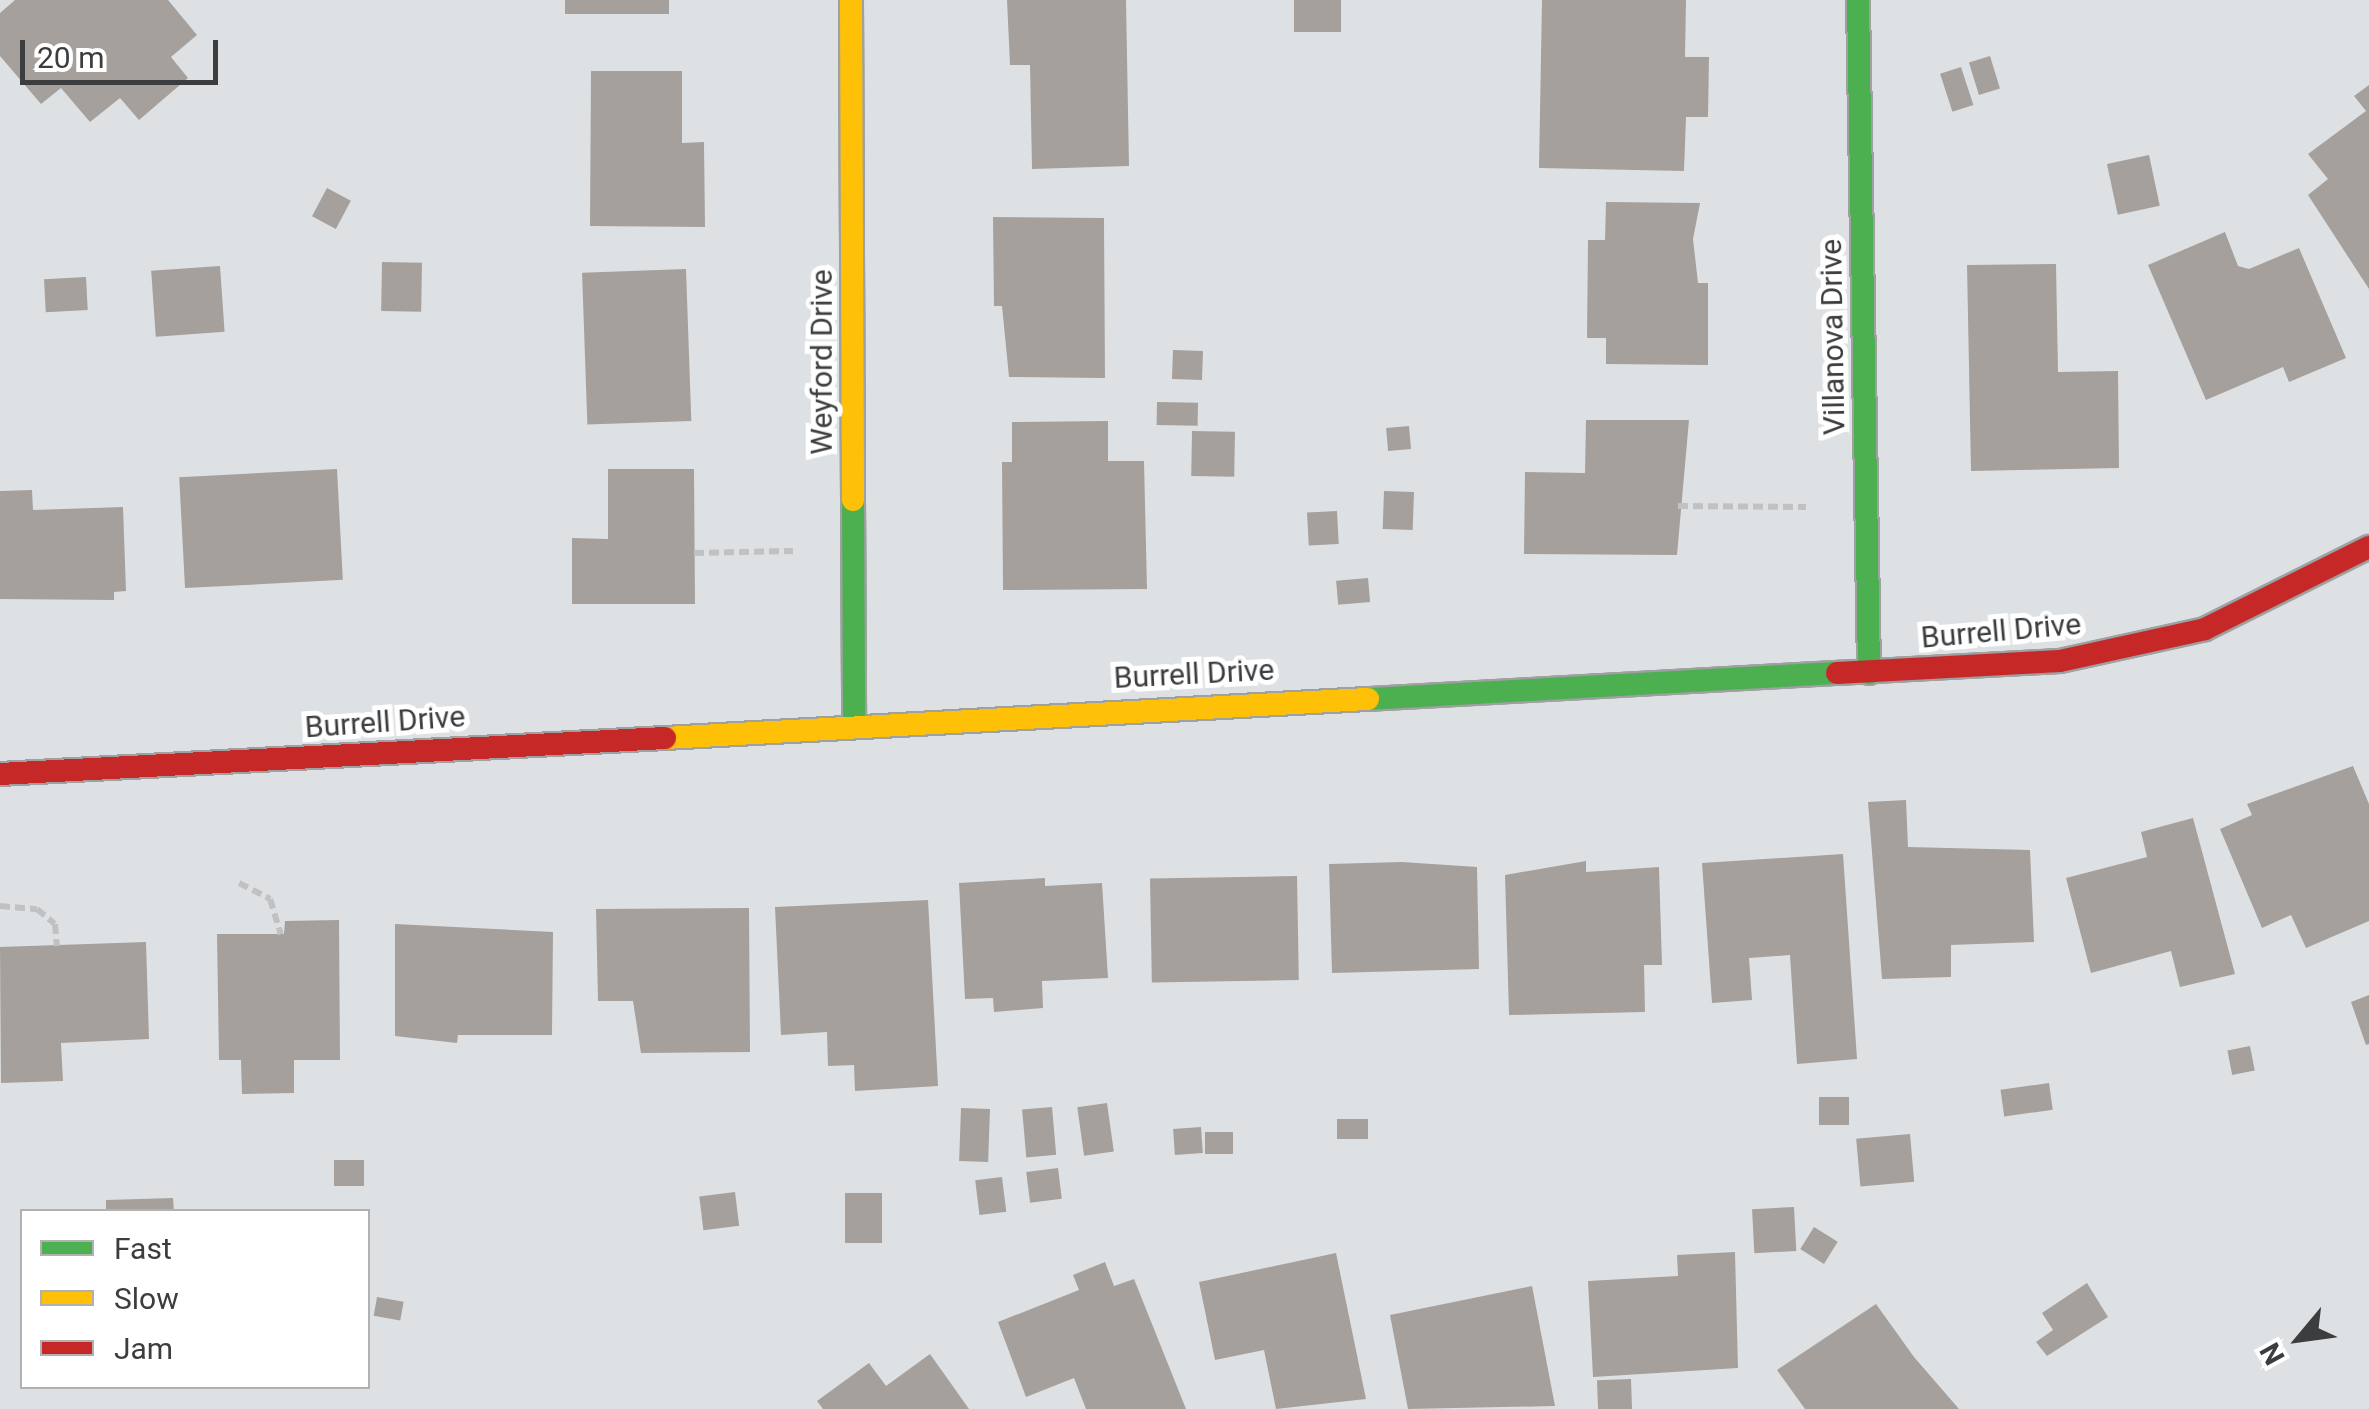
<!DOCTYPE html>
<html>
<head>
<meta charset="utf-8">
<style>
  body { margin:0 }
  #map { position:relative; width:2369px; height:1409px; overflow:hidden; background:#dee1e4; font-family:Roboto,sans-serif }
  div>[style] { position:absolute }
  .building>* { inset:0; background:#a5a09b; transform-origin:0 0 }
  .path>* { height:6px; margin-top:-3px; transform-origin:0; background:repeating-linear-gradient(90deg,#bfc1c2 0 10px,transparent 0 15px) }
  .roads { filter:drop-shadow(2px 0 #9ea0a2) drop-shadow(-2px 0 #9ea0a2) drop-shadow(0 2px #9ea0a2) drop-shadow(0 -2px #9ea0a2) }
  .fast>* { height:22px; margin:-11px; padding:0 11px; transform-origin:11px; border-radius:11px; background:#4caf50 }
  .slow>* { height:22px; margin:-11px; padding:0 11px; transform-origin:11px; border-radius:11px; background:#ffc107 }
  .jam>* { height:22px; margin:-11px; padding:0 11px; transform-origin:11px; border-radius:11px; background:#c62828 }
  span { translate:-50% -50%; white-space:nowrap; text-align:center; line-height:1.15; -webkit-text-stroke:10px #fff; paint-order:stroke }
  .street-label { font-size:30px; color:#3b3d3f }
  .legend { position:absolute; left:20px; top:1209px; width:350px; height:180px; box-sizing:border-box; background:#fff; border:2px solid #b1b1b2; margin:0; padding:12px 18px; list-style:none; font-size:30px; color:#3b3d3f }
  .legend li { display:flex; align-items:center; gap:20px; height:50px }
  .legend b { width:50px; border:2px solid #b1b1b2 }
  .north { position:absolute; left:2249px; top:1289px; width:100px; height:100px; -webkit-text-stroke:8px #fff; paint-order:stroke; rotate:241deg; font-size:28px; font-weight:700; line-height:40px; text-align:center; color:#3b3d3f }
  .north::after { content:''; display:block; margin:auto; width:35px; height:45px; background:#3b3d3f; clip-path:polygon(50% 0,100% 100%,50% 72%,0 100%) }
  .scale { position:absolute; left:20px; top:40px; width:198px; height:45px; box-sizing:border-box; border:5px solid #3b3d3f; border-top:0; padding-left:12px; font-size:30px; line-height:35px; white-space:nowrap; color:#3b3d3f; -webkit-text-stroke:8px #fff; paint-order:stroke }
</style>
</head>
<body>
<div id="map">
  <div class="building">
    <i style="clip-path:polygon(15px 0,168px 0,197px 35px,171px 57px,188px 78px,139px 120px,120px 98px,90px 122px,61px 88px,41px 104px,0 56px,0 13px)"></i>
    <i style="left:565px;top:0;width:104px;height:14px"></i>
    <i style="clip-path:polygon(1007px 0,1126px 0,1129px 166px,1032px 169px,1030px 65px,1010px 65px)"></i>
    <i style="left:1294px;top:0;width:47px;height:32px"></i>
    <i style="clip-path:polygon(1542px 0,1686px 0,1685px 57px,1709px 57px,1708px 117px,1686px 117px,1684px 171px,1539px 168px)"></i>
    <i style="left:1990px;top:56px;width:34px;height:22px;rotate:73deg"></i>
    <i style="left:1961px;top:67px;width:40px;height:22px;rotate:72deg"></i>
    <i style="clip-path:polygon(591px 71px,682px 71px,682px 143px,704px 142px,705px 227px,590px 226px)"></i>
    <i style="clip-path:polygon(2369px 85px,2369px 289px,2308px 195px,2328px 179px,2308px 154px,2366px 111px,2354px 96px)"></i>
    <i style="left:2149px;top:155px;width:52px;height:43px;rotate:78deg"></i>
    <i style="left:327px;top:188px;width:27px;height:32px;rotate:28deg"></i>
    <i style="clip-path:polygon(1606px 202px,1700px 203px,1693px 239px,1698px 283px,1708px 283px,1708px 365px,1606px 364px,1606px 338px,1587px 338px,1588px 240px,1605px 240px)"></i>
    <i style="clip-path:polygon(993px 217px,1104px 218px,1105px 378px,1009px 377px,1002px 306px,994px 306px)"></i>
    <i style="clip-path:polygon(2225px 232px,2238px 266px,2249px 269px,2299px 248px,2346px 358px,2289px 382px,2283px 367px,2206px 400px,2148px 265px)"></i>
    <i style="left:382px;top:262px;width:40px;height:49px;rotate:1deg"></i>
    <i style="clip-path:polygon(2056px 264px,2058px 372px,2118px 371px,2119px 468px,1971px 471px,1967px 265px)"></i>
    <i style="left:220px;top:266px;width:66px;height:69px;rotate:86deg"></i>
    <i style="left:686px;top:269px;width:152px;height:104px;rotate:88deg"></i>
    <i style="left:86px;top:277px;width:33px;height:42px;rotate:87deg"></i>
    <i style="left:1173px;top:350px;width:30px;height:29px;rotate:2deg"></i>
    <i style="left:1157px;top:402px;width:41px;height:23px;rotate:1deg"></i>
    <i style="clip-path:polygon(1586px 420px,1689px 420px,1677px 555px,1524px 554px,1525px 472px,1585px 473px)"></i>
    <i style="clip-path:polygon(1108px 421px,1108px 461px,1144px 461px,1147px 589px,1003px 590px,1002px 462px,1012px 462px,1012px 422px)"></i>
    <i style="left:1409px;top:426px;width:23px;height:23px;rotate:85deg"></i>
    <i style="left:1192px;top:431px;width:43px;height:45px;rotate:1deg"></i>
    <i style="left:337px;top:469px;width:111px;height:158px;rotate:87deg"></i>
    <i style="clip-path:polygon(608px 469px,694px 469px,695px 604px,572px 604px,572px 538px,608px 539px)"></i>
    <i style="clip-path:polygon(32px 490px,33px 510px,123px 507px,126px 591px,114px 592px,114px 600px,0 599px,0 491px)"></i>
    <i style="left:1384px;top:491px;width:30px;height:38px;rotate:2deg"></i>
    <i style="left:1337px;top:511px;width:33px;height:30px;rotate:87deg"></i>
    <i style="left:1368px;top:578px;width:24px;height:32px;rotate:85deg"></i>
    <i style="clip-path:polygon(2353px 766px,2369px 804px,2369px 921px,2306px 948px,2291px 915px,2262px 928px,2220px 829px,2252px 815px,2247px 804px)"></i>
    <i style="clip-path:polygon(1906px 800px,1908px 847px,2030px 850px,2034px 942px,1951px 945px,1951px 977px,1882px 979px,1868px 802px)"></i>
    <i style="clip-path:polygon(2193px 818px,2235px 974px,2180px 987px,2171px 951px,2091px 973px,2066px 878px,2147px 857px,2141px 832px)"></i>
    <i style="clip-path:polygon(1843px 854px,1857px 1059px,1797px 1064px,1790px 955px,1749px 958px,1752px 1000px,1712px 1003px,1702px 863px)"></i>
    <i style="clip-path:polygon(1586px 861px,1586px 872px,1659px 867px,1662px 965px,1644px 965px,1645px 1012px,1509px 1015px,1505px 875px)"></i>
    <i style="clip-path:polygon(1402px 862px,1477px 867px,1479px 969px,1332px 973px,1329px 864px)"></i>
    <i style="left:1297px;top:876px;width:104px;height:147px;rotate:89deg"></i>
    <i style="clip-path:polygon(1045px 878px,1045px 886px,1102px 883px,1108px 978px,1042px 981px,1043px 1008px,994px 1012px,993px 998px,965px 999px,959px 883px)"></i>
    <i style="clip-path:polygon(928px 900px,938px 1086px,855px 1091px,854px 1065px,828px 1066px,827px 1032px,781px 1035px,775px 907px)"></i>
    <i style="clip-path:polygon(749px 908px,750px 1052px,641px 1053px,633px 1001px,598px 1001px,596px 909px)"></i>
    <i style="clip-path:polygon(339px 920px,340px 1060px,294px 1060px,294px 1093px,242px 1094px,241px 1060px,219px 1060px,217px 934px,284px 934px,285px 921px)"></i>
    <i style="clip-path:polygon(395px 924px,553px 932px,552px 1035px,458px 1035px,457px 1043px,395px 1036px)"></i>
    <i style="clip-path:polygon(146px 942px,149px 1039px,61px 1043px,63px 1081px,1px 1083px,0 947px)"></i>
    <i style="clip-path:polygon(2369px 995px,2369px 1044px,2366px 1045px,2351px 1002px)"></i>
    <i style="left:2250px;top:1046px;width:25px;height:23px;rotate:79deg"></i>
    <i style="left:2049px;top:1083px;width:27px;height:49px;rotate:82deg"></i>
    <i style="left:1819px;top:1097px;width:30px;height:28px"></i>
    <i style="left:1107px;top:1103px;width:49px;height:30px;rotate:82deg"></i>
    <i style="left:1052px;top:1107px;width:48px;height:30px;rotate:85deg"></i>
    <i style="left:961px;top:1108px;width:29px;height:53px;rotate:2deg"></i>
    <i style="left:1368px;top:1119px;width:20px;height:31px;rotate:90deg"></i>
    <i style="left:1201px;top:1127px;width:26px;height:28px;rotate:86deg"></i>
    <i style="left:1233px;top:1132px;width:22px;height:28px;rotate:90deg"></i>
    <i style="left:1910px;top:1134px;width:48px;height:54px;rotate:85deg"></i>
    <i style="left:364px;top:1160px;width:26px;height:30px;rotate:90deg"></i>
    <i style="left:1058px;top:1168px;width:31px;height:32px;rotate:83deg"></i>
    <i style="left:1002px;top:1177px;width:35px;height:27px;rotate:83deg"></i>
    <i style="left:735px;top:1192px;width:34px;height:36px;rotate:83deg"></i>
    <i style="left:845px;top:1193px;width:37px;height:50px"></i>
    <i style="clip-path:polygon(173px 1198px,174px 1212px,106px 1212px,106px 1200px)"></i>
    <i style="left:1794px;top:1207px;width:44px;height:42px;rotate:87deg"></i>
    <i style="left:1814px;top:1227px;width:28px;height:26px;rotate:32deg"></i>
    <i style="clip-path:polygon(1735px 1252px,1738px 1368px,1593px 1377px,1588px 1281px,1678px 1276px,1677px 1255px)"></i>
    <i style="clip-path:polygon(1336px 1253px,1366px 1399px,1276px 1409px,1264px 1350px,1215px 1360px,1199px 1282px)"></i>
    <i style="clip-path:polygon(1105px 1262px,1114px 1286px,1134px 1279px,1186px 1409px,1086px 1409px,1074px 1378px,1026px 1397px,998px 1322px,1079px 1290px,1073px 1275px)"></i>
    <i style="clip-path:polygon(2087px 1283px,2108px 1317px,2047px 1356px,2036px 1342px,2053px 1330px,2042px 1313px)"></i>
    <i style="clip-path:polygon(1532px 1286px,1555px 1406px,1408px 1409px,1390px 1315px)"></i>
    <i style="left:377px;top:1297px;width:27px;height:19px;rotate:10deg"></i>
    <i style="clip-path:polygon(1876px 1304px,1914px 1357px,1959px 1409px,1805px 1409px,1777px 1370px)"></i>
    <i style="clip-path:polygon(930px 1354px,969px 1409px,823px 1409px,817px 1401px,869px 1363px,886px 1386px)"></i>
    <i style="left:1631px;top:1379px;width:30px;height:34px;rotate:88deg"></i>
  </div>
  <div class="path">
    <i style="left:1678px;top:506px;width:128px;rotate:0.4deg"></i>
    <i style="left:694px;top:553px;width:99px;rotate:-1.2deg"></i>
    <i style="left:239px;top:883px;width:35px;rotate:27deg"></i>
    <i style="left:270px;top:899px;width:37px;rotate:73deg"></i>
    <i style="left:0;top:906px;width:37px;rotate:5deg"></i>
    <i style="left:37px;top:909px;width:23px;rotate:40deg"></i>
    <i style="left:55px;top:924px;width:22px;rotate:85deg"></i>
  </div>
  <div class="roads">
    <div class="fast">
      <i style="left:1858px;top:0;width:673px;rotate:89.06deg"></i>
      <i style="left:853px;top:500px;width:223px;rotate:89.7deg"></i>
      <i style="left:1368px;top:699px;width:470px;rotate:-3.2deg"></i>
    </div>
    <div class="slow">
      <i style="left:851px;top:0;width:500px;rotate:89.77deg"></i>
      <i style="left:665px;top:738px;width:704px;rotate:-3.18deg"></i>
    </div>
    <div class="jam">
      <i style="left:1837px;top:673px;width:223px;rotate:-3.1deg"></i>
      <i style="left:2060px;top:661px;width:148px;rotate:-12.4deg"></i>
      <i style="left:2205px;top:629px;width:183px;rotate:-26.6deg"></i>
      <i style="left:0;top:774px;width:666px;rotate:-3.1deg"></i>
    </div>
  </div>
  <div class="street-label">
    <span style="left:1833px;top:337px;rotate:-91deg">Villanova Drive</span>
    <span style="left:822px;top:362px;rotate:-90deg">Weyford Drive</span>
    <span style="left:2001px;top:631px;rotate:-5deg">Burrell Drive</span>
    <span style="left:1194px;top:674px;rotate:-3deg">Burrell Drive</span>
    <span style="left:385px;top:722px;rotate:-4deg">Burrell Drive</span>
  </div>
  <ul class="legend">
  <li><b style="height:12px;background:#4caf50"></b>Fast</li>
  <li><b style="height:12px;background:#ffc107"></b>Slow</li>
  <li><b style="height:12px;background:#c62828"></b>Jam</li>
  </ul>
  <div class="north">N</div>
  <div class="scale">20 m</div>
</div>
</body>
</html>
